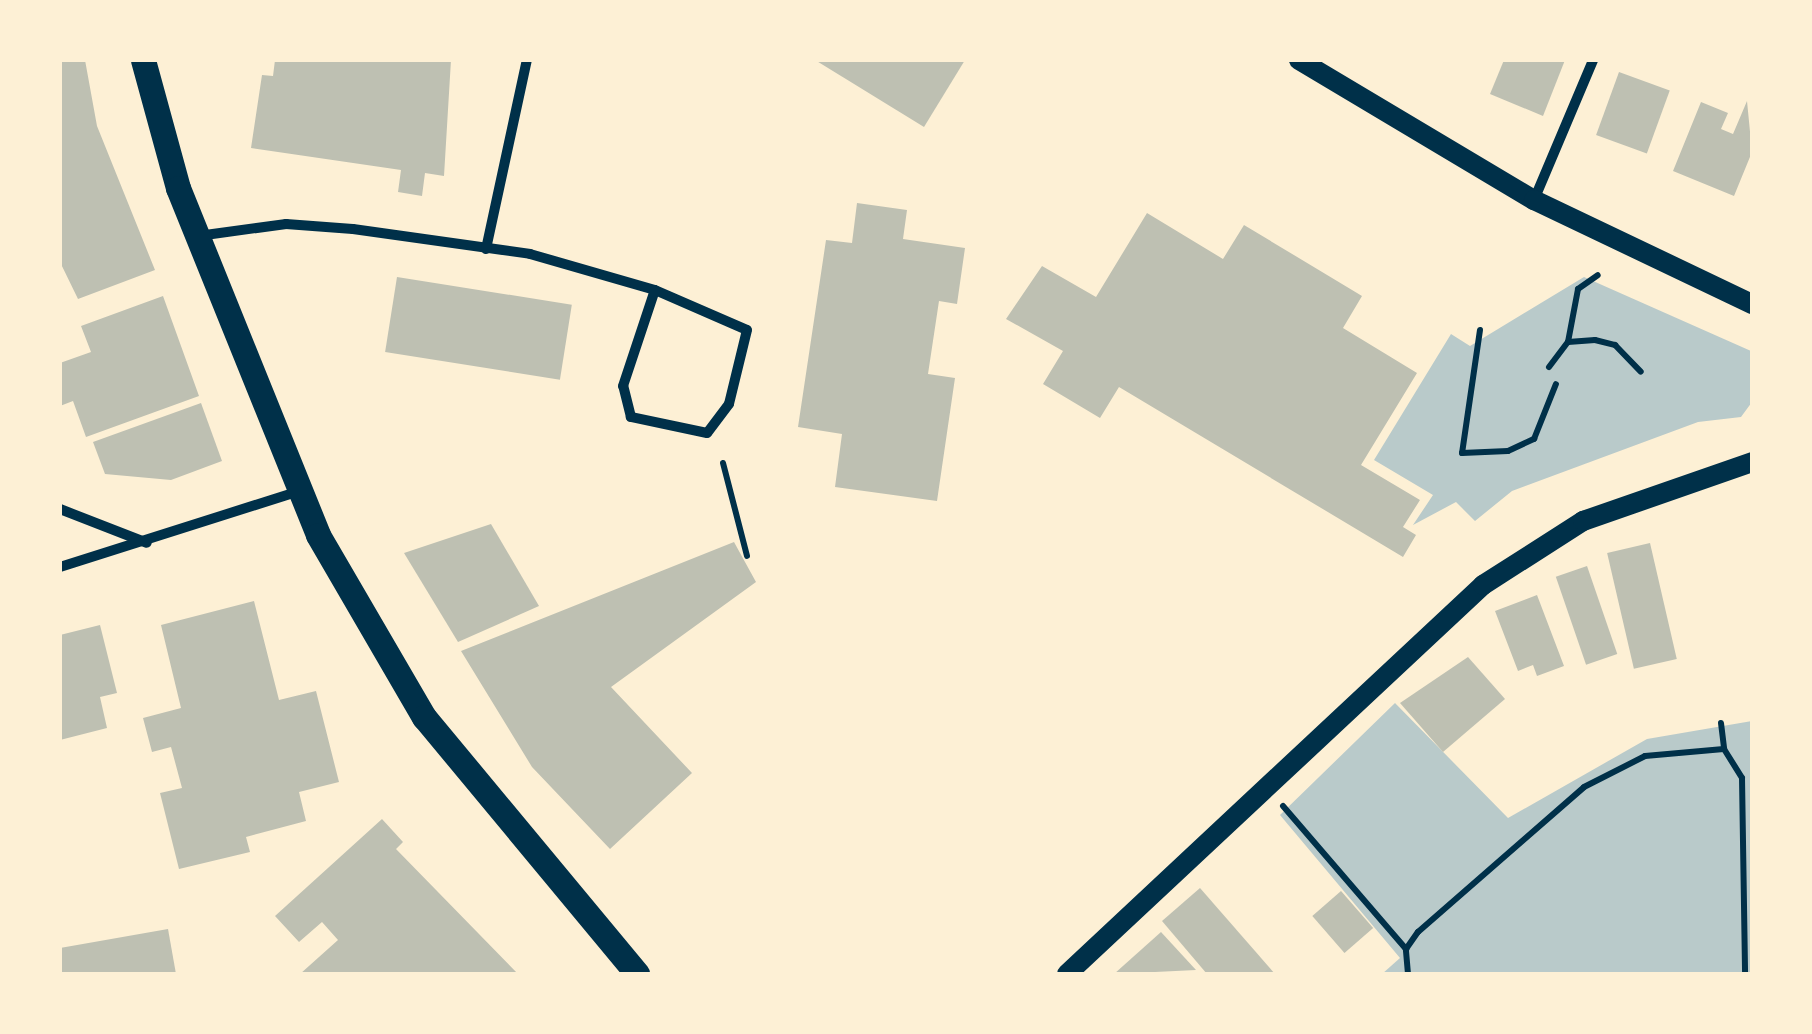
<!DOCTYPE html>
<html>
<head>
<meta charset="utf-8">
<style>
  body { margin:0 }
  #map { position:relative; width:1812px; height:1034px; overflow:hidden; background:#fdf0d5; font-family:"Asap Condensed",sans-serif }
  div>[style] { position:absolute }
  .green>* { inset:0; background:#b9caca }
  .building>* { inset:0; background:#bec0b2; transform-origin:0 0 }
  .path>* { height:6px; margin:-3px; padding:0 3px; transform-origin:3px; border-radius:3px; background:#003049 }
  .minor>* { height:10px; margin:-5px; padding:0 5px; transform-origin:5px; border-radius:5px; background:#003049 }
  .secondary>* { height:20px; margin:-10px; padding:0 10px; transform-origin:10px; border-radius:10px; background:#003049 }
  .primary>* { height:25px; margin:-12.5px; padding:0 12.5px; transform-origin:12.5px; border-radius:12.5px; background:#003049 }
  span { translate:-50% -50%; white-space:nowrap; text-align:center; line-height:1.15; -webkit-text-stroke:8px #fdf0d5; paint-order:stroke }
  .frame { position:absolute; inset:0; border:62px solid #fdf0d5; pointer-events:none }
</style>
</head>
<body>
<div id="map">
  <div class="green">
    <i style="clip-path:polygon(1584px 277px,1751px 351px,1752px 402px,1741px 417px,1698px 422px,1512px 491px,1475px 521px,1456px 502px,1413px 525px,1433px 495px,1374px 460px,1451px 334px,1470px 346px)"></i>
    <i style="clip-path:polygon(1395px 703px,1508px 818px,1647px 739px,1752px 721px,1752px 974px,1382px 974px,1400px 958px,1280px 815px)"></i>
  </div>
  <div class="building">
    <i style="clip-path:polygon(60px 60px,85px 60px,97px 126px,155px 270px,78px 299px,60px 262px)"></i>
    <i style="clip-path:polygon(275px 60px,451px 60px,444px 176px,425px 173px,422px 196px,398px 192px,401px 170px,251px 148px,262px 75px,273px 76px)"></i>
    <i style="clip-path:polygon(815px 60px,965px 60px,924px 127px)"></i>
    <i style="clip-path:polygon(1504px 60px,1565px 60px,1543px 116px,1490px 94px)"></i>
    <i style="left:1619px;top:72px;width:54px;height:67px;rotate:20deg"></i>
    <i style="clip-path:polygon(1747px 101px,1752px 152px,1734px 196px,1673px 171px,1701px 102px,1728px 113px,1721px 129px,1733px 134px)"></i>
    <i style="clip-path:polygon(857px 203px,907px 210px,903px 239px,965px 248px,957px 304px,939px 301px,928px 374px,955px 378px,937px 501px,835px 487px,842px 434px,798px 427px,826px 240px,852px 243px)"></i>
    <i style="clip-path:polygon(1147px 213px,1223px 259px,1244px 225px,1362px 296px,1343px 328px,1417px 373px,1361px 465px,1420px 500px,1403px 527px,1416px 535px,1403px 557px,1119px 387px,1100px 418px,1043px 384px,1063px 351px,1006px 319px,1042px 266px,1096px 297px)"></i>
    <i style="left:397px;top:277px;width:177px;height:76px;rotate:9deg"></i>
    <i style="clip-path:polygon(163px 296px,199px 396px,86px 437px,73px 401px,60px 406px,60px 363px,91px 352px,81px 326px)"></i>
    <i style="clip-path:polygon(201px 403px,222px 461px,171px 480px,105px 474px,93px 442px)"></i>
    <i style="clip-path:polygon(491px 524px,539px 606px,458px 642px,404px 553px)"></i>
    <i style="clip-path:polygon(734px 542px,756px 582px,611px 687px,692px 773px,610px 849px,532px 767px,461px 651px)"></i>
    <i style="left:1650px;top:543px;width:119px;height:44px;rotate:77deg"></i>
    <i style="left:1587px;top:566px;width:93px;height:33px;rotate:71deg"></i>
    <i style="clip-path:polygon(1537px 595px,1564px 666px,1537px 676px,1533px 665px,1518px 671px,1495px 611px)"></i>
    <i style="clip-path:polygon(254px 601px,279px 700px,316px 691px,339px 782px,299px 792px,306px 821px,246px 837px,250px 852px,179px 869px,160px 793px,182px 788px,171px 747px,152px 752px,143px 718px,181px 708px,161px 625px)"></i>
    <i style="clip-path:polygon(100px 625px,117px 693px,100px 697px,107px 728px,60px 740px,60px 635px)"></i>
    <i style="clip-path:polygon(1468px 657px,1505px 699px,1443px 752px,1400px 703px)"></i>
    <i style="clip-path:polygon(382px 819px,403px 842px,396px 849px,518px 974px,300px 974px,338px 940px,322px 922px,299px 942px,275px 916px)"></i>
    <i style="clip-path:polygon(1200px 888px,1275px 974px,1207px 974px,1162px 921px)"></i>
    <i style="left:1341px;top:891px;width:49px;height:38px;rotate:49deg"></i>
    <i style="clip-path:polygon(168px 929px,176px 974px,60px 974px,60px 948px)"></i>
    <i style="clip-path:polygon(1161px 932px,1196px 970px,1114px 974px)"></i>
  </div>
  <div class="path">
    <i style="left:1480px;top:330px;width:124px;rotate:98.3deg"></i>
    <i style="left:1462px;top:453px;width:46px;rotate:-2.5deg"></i>
    <i style="left:1508px;top:451px;width:29px;rotate:-25deg"></i>
    <i style="left:1534px;top:439px;width:59px;rotate:-68.2deg"></i>
    <i style="left:1568px;top:342px;width:54px;rotate:-79.3deg"></i>
    <i style="left:1578px;top:289px;width:24px;rotate:-35deg"></i>
    <i style="left:1549px;top:367px;width:31px;rotate:-53deg"></i>
    <i style="left:1568px;top:342px;width:27px;rotate:-4deg"></i>
    <i style="left:1595px;top:340px;width:21px;rotate:14deg"></i>
    <i style="left:1615px;top:345px;width:37px;rotate:46deg"></i>
    <i style="left:723px;top:463px;width:96px;rotate:75.5deg"></i>
    <i style="left:1721px;top:723px;width:26px;rotate:83deg"></i>
    <i style="left:1724px;top:749px;width:34px;rotate:58deg"></i>
    <i style="left:1742px;top:778px;width:196px;rotate:89.1deg"></i>
    <i style="left:1283px;top:806px;width:189px;rotate:49.3deg"></i>
    <i style="left:1408px;top:974px;width:25px;rotate:-95deg"></i>
    <i style="left:1406px;top:949px;width:21px;rotate:-55deg"></i>
    <i style="left:1418px;top:932px;width:220px;rotate:-41.1deg"></i>
    <i style="left:1584px;top:787px;width:68px;rotate:-26.9deg"></i>
    <i style="left:1645px;top:756px;width:79px;rotate:-5.1deg"></i>
  </div>
  <div class="minor">
    <i style="left:1534px;top:200px;width:152px;rotate:-67.1deg"></i>
    <i style="left:198px;top:236px;width:89px;rotate:-7.8deg"></i>
    <i style="left:286px;top:224px;width:67px;rotate:4.3deg"></i>
    <i style="left:353px;top:229px;width:179px;rotate:8deg"></i>
    <i style="left:530px;top:254px;width:130px;rotate:16.1deg"></i>
    <i style="left:655px;top:290px;width:100px;rotate:23.5deg"></i>
    <i style="left:747px;top:330px;width:76px;rotate:103.7deg"></i>
    <i style="left:729px;top:404px;width:36px;rotate:127deg"></i>
    <i style="left:707px;top:433px;width:78px;rotate:-168.1deg"></i>
    <i style="left:631px;top:417px;width:32px;rotate:-104deg"></i>
    <i style="left:623px;top:386px;width:101px;rotate:-71.6deg"></i>
    <i style="left:486px;top:249px;width:193px;rotate:-77.8deg"></i>
    <i style="left:60px;top:509px;width:93px;rotate:21.3deg"></i>
    <i style="left:60px;top:567px;width:248px;rotate:-17.6deg"></i>
  </div>
  <div class="secondary">
    <i style="left:1299px;top:60px;width:274px;rotate:30.8deg"></i>
    <i style="left:1534px;top:200px;width:242px;rotate:25.5deg"></i>
    <i style="left:1067px;top:974px;width:570px;rotate:-43.08deg"></i>
    <i style="left:1483px;top:585px;width:119px;rotate:-32.6deg"></i>
    <i style="left:1583px;top:521px;width:179px;rotate:-19.2deg"></i>
  </div>
  <div class="primary">
    <i style="left:143px;top:60px;width:133px;rotate:74.7deg"></i>
    <i style="left:178px;top:188px;width:374px;rotate:68deg"></i>
    <i style="left:318px;top:535px;width:211px;rotate:59.8deg"></i>
    <i style="left:424px;top:717px;width:334px;rotate:50.3deg"></i>
  </div>
  <div class="frame"></div>
</div>
</body>
</html>
